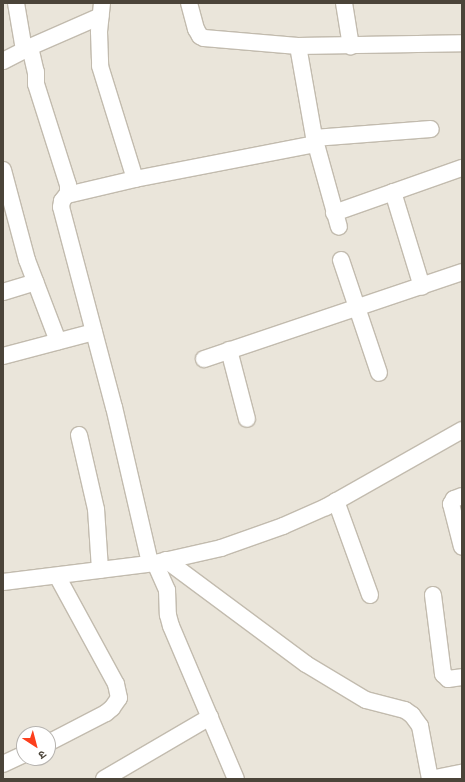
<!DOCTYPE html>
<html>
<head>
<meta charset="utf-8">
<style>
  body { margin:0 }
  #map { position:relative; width:465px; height:782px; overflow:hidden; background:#f6f3ec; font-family:Cabin,"Noto Sans Devanagari",sans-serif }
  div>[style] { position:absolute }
  .residential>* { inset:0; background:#eae5da }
  .roads { filter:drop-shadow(1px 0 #c2bbae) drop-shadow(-1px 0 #c2bbae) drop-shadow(0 1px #c2bbae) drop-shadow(0 -1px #c2bbae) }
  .minor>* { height:16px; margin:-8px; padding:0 8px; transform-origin:8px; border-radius:8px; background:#fff }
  span { translate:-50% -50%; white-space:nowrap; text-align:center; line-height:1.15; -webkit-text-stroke:3px #fff; paint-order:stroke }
  .frame { position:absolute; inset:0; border:4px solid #4b4439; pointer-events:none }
  .north { position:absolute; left:16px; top:726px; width:40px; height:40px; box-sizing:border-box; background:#fff; border:1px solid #b7b4b0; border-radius:50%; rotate:144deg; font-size:11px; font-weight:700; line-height:16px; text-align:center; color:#4b4439 }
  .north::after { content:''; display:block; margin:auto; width:14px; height:18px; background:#fc3f1d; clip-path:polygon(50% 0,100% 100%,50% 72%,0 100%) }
</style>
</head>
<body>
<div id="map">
  <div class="residential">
    <i style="clip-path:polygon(evenodd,3px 3px,462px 3px,462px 779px,3px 779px,3px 3px,24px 734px,48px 734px,48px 758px,24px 758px,24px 734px)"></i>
  </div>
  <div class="roads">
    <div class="minor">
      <i style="left:16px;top:3px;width:48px;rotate:80.3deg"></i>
      <i style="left:102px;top:3px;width:29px;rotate:96deg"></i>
      <i style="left:99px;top:32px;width:34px;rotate:88deg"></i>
      <i style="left:100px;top:66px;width:118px;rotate:72.8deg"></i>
      <i style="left:189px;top:3px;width:27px;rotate:75deg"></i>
      <i style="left:196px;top:29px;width:8px;rotate:60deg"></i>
      <i style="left:200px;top:36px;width:4px;rotate:27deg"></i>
      <i style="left:204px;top:38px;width:94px;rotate:4.9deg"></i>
      <i style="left:298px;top:46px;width:164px;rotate:-1deg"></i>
      <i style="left:344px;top:3px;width:44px;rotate:80.8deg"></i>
      <i style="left:298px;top:46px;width:92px;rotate:80deg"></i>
      <i style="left:314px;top:137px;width:93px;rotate:74.5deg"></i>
      <i style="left:30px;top:47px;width:26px;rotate:77deg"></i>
      <i style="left:36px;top:72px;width:12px;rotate:90deg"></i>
      <i style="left:36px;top:84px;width:106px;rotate:72.4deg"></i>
      <i style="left:68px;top:185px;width:8px;rotate:90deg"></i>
      <i style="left:68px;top:193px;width:10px;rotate:127deg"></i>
      <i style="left:62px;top:201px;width:6px;rotate:99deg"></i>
      <i style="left:61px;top:207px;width:207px;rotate:75.2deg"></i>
      <i style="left:114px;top:407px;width:160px;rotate:77deg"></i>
      <i style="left:3px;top:61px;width:30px;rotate:-27deg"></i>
      <i style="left:30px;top:47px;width:77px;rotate:-23.6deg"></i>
      <i style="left:314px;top:138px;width:117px;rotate:-4.4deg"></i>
      <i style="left:3px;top:170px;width:93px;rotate:75.1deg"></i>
      <i style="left:27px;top:260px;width:87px;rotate:69.1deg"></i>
      <i style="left:393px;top:192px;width:99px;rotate:73deg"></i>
      <i style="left:67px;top:195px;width:70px;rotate:-13.2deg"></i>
      <i style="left:135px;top:179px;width:183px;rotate:-11deg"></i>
      <i style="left:334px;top:213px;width:136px;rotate:-19.4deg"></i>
      <i style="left:341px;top:260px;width:119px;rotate:71.4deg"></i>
      <i style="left:3px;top:292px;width:34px;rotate:-17deg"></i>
      <i style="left:229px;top:350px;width:71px;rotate:75.4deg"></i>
      <i style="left:3px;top:356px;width:94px;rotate:-14.8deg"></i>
      <i style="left:204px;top:359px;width:272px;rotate:-18.6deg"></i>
      <i style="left:79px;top:435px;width:76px;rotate:77.1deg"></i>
      <i style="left:96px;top:509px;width:61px;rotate:86.2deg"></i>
      <i style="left:462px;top:496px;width:9px;rotate:159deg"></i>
      <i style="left:454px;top:499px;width:6px;rotate:121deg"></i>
      <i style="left:451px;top:504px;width:44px;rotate:75.7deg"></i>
      <i style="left:336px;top:501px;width:100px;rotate:70.1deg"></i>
      <i style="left:166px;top:560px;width:174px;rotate:36.6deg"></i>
      <i style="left:306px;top:664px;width:70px;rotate:31deg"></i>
      <i style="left:366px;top:700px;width:40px;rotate:14.4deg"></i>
      <i style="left:405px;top:710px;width:9px;rotate:36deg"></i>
      <i style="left:412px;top:715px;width:14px;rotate:54deg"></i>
      <i style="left:420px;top:726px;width:54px;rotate:79.3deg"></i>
      <i style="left:155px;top:563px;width:30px;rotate:66deg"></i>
      <i style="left:167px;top:590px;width:25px;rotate:88deg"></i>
      <i style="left:168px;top:615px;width:11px;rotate:75deg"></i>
      <i style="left:171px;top:626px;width:166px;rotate:67deg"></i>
      <i style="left:3px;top:582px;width:153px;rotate:-7.1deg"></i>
      <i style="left:155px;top:563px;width:68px;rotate:-12.8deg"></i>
      <i style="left:221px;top:548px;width:66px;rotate:-19.5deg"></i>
      <i style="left:283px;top:526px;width:47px;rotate:-23.8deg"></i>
      <i style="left:326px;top:507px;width:156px;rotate:-29.5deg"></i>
      <i style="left:433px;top:595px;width:80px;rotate:82.8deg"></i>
      <i style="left:443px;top:674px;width:7px;rotate:45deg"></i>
      <i style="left:448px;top:679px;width:14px;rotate:-8deg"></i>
      <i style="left:48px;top:743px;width:65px;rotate:-27.3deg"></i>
      <i style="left:106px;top:713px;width:8px;rotate:-40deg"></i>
      <i style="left:112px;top:708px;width:12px;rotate:-55deg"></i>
      <i style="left:119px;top:698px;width:14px;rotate:-102deg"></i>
      <i style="left:116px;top:684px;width:123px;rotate:-118.6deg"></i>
      <i style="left:3px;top:764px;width:23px;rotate:-25deg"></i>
      <i style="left:104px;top:779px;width:123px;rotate:-30.3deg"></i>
      <i style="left:430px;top:779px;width:33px;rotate:-11deg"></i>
    </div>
  </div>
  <div class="frame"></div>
  <div class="north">उ</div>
</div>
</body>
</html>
